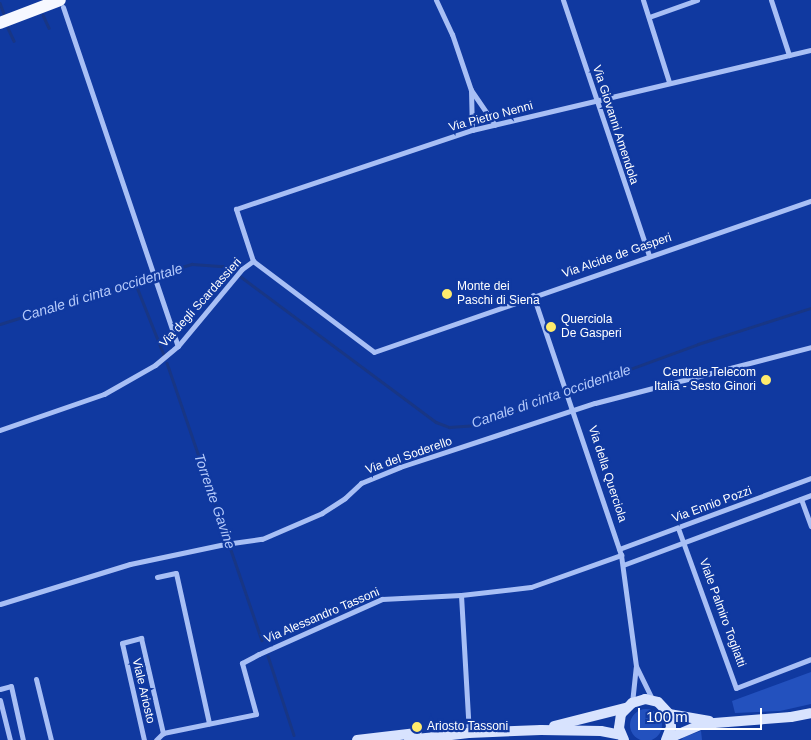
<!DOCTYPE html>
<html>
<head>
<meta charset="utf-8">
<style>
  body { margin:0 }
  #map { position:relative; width:811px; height:740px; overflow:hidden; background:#1039a0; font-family:Helvetica,sans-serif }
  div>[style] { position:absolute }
  .green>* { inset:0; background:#2351be }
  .round { border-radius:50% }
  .stream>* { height:2.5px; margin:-1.25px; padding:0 1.25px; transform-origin:1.25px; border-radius:1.25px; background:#183685 }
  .street>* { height:5px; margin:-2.5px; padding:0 2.5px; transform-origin:2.5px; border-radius:2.5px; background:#a8bff5 }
  .secondary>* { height:10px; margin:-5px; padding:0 5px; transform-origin:5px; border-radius:5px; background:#d8e3fe }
  .primary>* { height:12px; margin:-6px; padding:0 6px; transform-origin:6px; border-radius:6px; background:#f6f8ff }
  .dots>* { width:14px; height:14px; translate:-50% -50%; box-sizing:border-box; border:2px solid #1039a0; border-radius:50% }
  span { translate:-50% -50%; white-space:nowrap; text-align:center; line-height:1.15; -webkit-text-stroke:4.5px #1039a0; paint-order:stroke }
  .street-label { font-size:12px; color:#fff }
  .poi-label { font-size:12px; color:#fff }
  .left { translate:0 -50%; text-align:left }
  .right { translate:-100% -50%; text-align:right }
  .water-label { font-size:14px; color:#b5cafb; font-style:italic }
  .scale { position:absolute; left:638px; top:708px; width:124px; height:22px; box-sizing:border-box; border:2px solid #fff; border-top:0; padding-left:6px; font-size:15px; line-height:18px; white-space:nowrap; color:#fff; -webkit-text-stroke:4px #1039a0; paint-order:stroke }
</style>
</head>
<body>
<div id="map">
  <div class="green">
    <i style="clip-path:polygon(811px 672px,811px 704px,780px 711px,735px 713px,732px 701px)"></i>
    <i class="round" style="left:630px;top:709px;width:32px;height:32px"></i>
    <i style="clip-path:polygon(701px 731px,702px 740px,681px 740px,684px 737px)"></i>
  </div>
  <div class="stream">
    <i style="left:0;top:3px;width:12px;rotate:70deg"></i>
    <i style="left:43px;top:15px;width:14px;rotate:65deg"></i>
    <i style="left:8px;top:28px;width:14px;rotate:65deg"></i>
    <i style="left:240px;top:276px;width:244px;rotate:36.7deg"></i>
    <i style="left:436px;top:422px;width:14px;rotate:21deg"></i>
    <i style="left:449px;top:427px;width:28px;rotate:-4deg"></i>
    <i style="left:477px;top:425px;width:235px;rotate:-20.1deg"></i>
    <i style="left:698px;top:344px;width:119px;rotate:-17.7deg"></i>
    <i style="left:135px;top:282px;width:79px;rotate:68.3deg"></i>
    <i style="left:0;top:324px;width:201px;rotate:-17.4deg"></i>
    <i style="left:192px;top:264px;width:31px;rotate:4deg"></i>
    <i style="left:223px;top:266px;width:12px;rotate:31deg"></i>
    <i style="left:167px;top:363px;width:293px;rotate:71.1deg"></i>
    <i style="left:268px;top:656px;width:83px;rotate:71.8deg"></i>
  </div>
  <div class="street">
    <i style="left:436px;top:0;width:38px;rotate:65deg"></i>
    <i style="left:452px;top:34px;width:59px;rotate:71.3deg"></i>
    <i style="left:471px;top:90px;width:40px;rotate:88.6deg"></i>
    <i style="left:563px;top:0;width:270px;rotate:71.4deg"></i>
    <i style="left:643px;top:0;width:86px;rotate:72.4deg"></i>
    <i style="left:771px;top:0;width:58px;rotate:71.9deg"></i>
    <i style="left:63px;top:7px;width:358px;rotate:71.3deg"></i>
    <i style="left:649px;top:17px;width:51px;rotate:-19.5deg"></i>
    <i style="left:471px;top:90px;width:42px;rotate:55.6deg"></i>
    <i style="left:253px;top:261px;width:55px;rotate:-108.1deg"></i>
    <i style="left:236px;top:209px;width:249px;rotate:-18.5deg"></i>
    <i style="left:472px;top:130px;width:348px;rotate:-13.3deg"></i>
    <i style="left:253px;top:261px;width:151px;rotate:36.9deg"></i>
    <i style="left:374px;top:352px;width:462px;rotate:-19.1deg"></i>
    <i style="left:533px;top:295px;width:274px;rotate:71.3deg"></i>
    <i style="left:621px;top:555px;width:112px;rotate:82.3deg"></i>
    <i style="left:636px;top:666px;width:37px;rotate:64deg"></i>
    <i style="left:0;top:430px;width:110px;rotate:-19.1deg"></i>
    <i style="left:104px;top:394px;width:59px;rotate:-29.6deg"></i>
    <i style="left:155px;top:365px;width:30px;rotate:-40deg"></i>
    <i style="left:178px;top:346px;width:100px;rotate:-50.3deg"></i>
    <i style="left:242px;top:269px;width:14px;rotate:-36deg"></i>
    <i style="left:801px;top:499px;width:29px;rotate:70deg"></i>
    <i style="left:678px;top:528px;width:170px;rotate:70.1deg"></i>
    <i style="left:736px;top:688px;width:80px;rotate:-21.1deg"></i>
    <i style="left:619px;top:549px;width:205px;rotate:-20.3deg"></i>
    <i style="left:623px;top:565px;width:201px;rotate:-20.4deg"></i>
    <i style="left:157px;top:577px;width:19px;rotate:-12deg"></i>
    <i style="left:176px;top:573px;width:154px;rotate:77.6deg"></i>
    <i style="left:461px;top:595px;width:70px;rotate:-6.5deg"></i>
    <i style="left:531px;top:587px;width:96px;rotate:-19.6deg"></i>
    <i style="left:0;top:604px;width:136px;rotate:-17.1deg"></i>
    <i style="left:130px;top:564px;width:97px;rotate:-11.9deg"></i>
    <i style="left:225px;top:544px;width:37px;rotate:-8deg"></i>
    <i style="left:262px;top:539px;width:65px;rotate:-23.4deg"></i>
    <i style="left:322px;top:513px;width:27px;rotate:-33deg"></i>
    <i style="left:345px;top:498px;width:22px;rotate:-43deg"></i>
    <i style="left:361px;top:483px;width:42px;rotate:-22.3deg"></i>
    <i style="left:400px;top:467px;width:205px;rotate:-18.2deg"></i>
    <i style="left:595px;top:403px;width:223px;rotate:-14.5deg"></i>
    <i style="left:36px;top:679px;width:63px;rotate:76.2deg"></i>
    <i style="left:0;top:689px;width:11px;rotate:-15deg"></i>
    <i style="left:11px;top:686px;width:55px;rotate:77.5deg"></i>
    <i style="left:0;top:700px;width:41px;rotate:76deg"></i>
    <i style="left:632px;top:703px;width:36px;rotate:-84deg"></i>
    <i style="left:144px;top:740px;width:99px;rotate:-102.8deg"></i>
    <i style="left:122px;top:643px;width:20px;rotate:-15deg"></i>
    <i style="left:141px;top:638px;width:98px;rotate:77deg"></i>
    <i style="left:156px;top:740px;width:10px;rotate:-45deg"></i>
    <i style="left:163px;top:733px;width:95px;rotate:-11.5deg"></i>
    <i style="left:256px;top:714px;width:53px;rotate:-105.4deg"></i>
    <i style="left:242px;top:663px;width:19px;rotate:-28deg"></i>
    <i style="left:259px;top:654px;width:135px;rotate:-24.1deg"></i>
    <i style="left:382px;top:599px;width:79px;rotate:-2.9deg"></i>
    <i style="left:461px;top:595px;width:138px;rotate:86.7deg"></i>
  </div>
  <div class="secondary">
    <i style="left:669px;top:714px;width:41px;rotate:9.9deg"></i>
    <i style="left:554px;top:726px;width:73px;rotate:-14.2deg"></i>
    <i style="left:667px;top:739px;width:38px;rotate:-23deg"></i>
    <i style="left:702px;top:724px;width:89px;rotate:-4.5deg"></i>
    <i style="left:791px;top:717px;width:20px;rotate:-11deg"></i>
    <i style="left:357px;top:740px;width:60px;rotate:-6.7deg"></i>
    <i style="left:409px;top:740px;width:60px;rotate:-6.7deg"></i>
    <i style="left:469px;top:733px;width:72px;rotate:-2.4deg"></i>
    <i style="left:541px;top:730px;width:60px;rotate:1deg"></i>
    <i style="left:601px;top:731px;width:20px;rotate:11deg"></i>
    <i style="left:624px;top:740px;width:13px;rotate:-113deg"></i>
    <i style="left:619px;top:728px;width:14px;rotate:-82deg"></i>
    <i style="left:621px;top:714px;width:16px;rotate:-45deg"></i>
    <i style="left:632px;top:703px;width:14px;rotate:-17deg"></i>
    <i style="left:645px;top:699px;width:13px;rotate:13deg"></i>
    <i style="left:658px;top:702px;width:16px;rotate:47deg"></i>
    <i style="left:669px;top:714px;width:13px;rotate:81deg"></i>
    <i style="left:671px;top:727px;width:14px;rotate:111deg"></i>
  </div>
  <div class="primary">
    <i style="left:0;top:23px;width:64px;rotate:-21deg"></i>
  </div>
  <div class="dots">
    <i style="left:447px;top:294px;background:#ffeb6c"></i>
    <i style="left:551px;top:327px;background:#ffeb6c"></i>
    <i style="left:766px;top:380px;background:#ffeb6c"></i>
    <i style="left:417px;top:727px;background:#ffeb6c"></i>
  </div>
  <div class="street-label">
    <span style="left:491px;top:117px;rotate:-15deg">Via Pietro Nenni</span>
    <span style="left:615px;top:125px;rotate:72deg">Via Giovanni Amendola</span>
    <span style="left:617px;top:256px;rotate:-19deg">Via Alcide de Gasperi</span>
    <span style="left:201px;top:303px;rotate:-48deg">Via degli Scardassieri</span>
    <span style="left:409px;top:456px;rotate:-19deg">Via del Soderello</span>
    <span style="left:607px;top:474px;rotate:72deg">Via della Querciola</span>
    <span style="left:712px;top:505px;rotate:-20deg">Via Ennio Pozzi</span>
    <span style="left:722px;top:613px;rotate:70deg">Viale Palmiro Togliatti</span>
    <span style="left:322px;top:616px;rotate:-23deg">Via Alessandro Tassoni</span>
    <span style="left:143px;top:691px;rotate:77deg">Viale Ariosto</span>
  </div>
  <div class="poi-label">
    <span class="left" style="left:457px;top:294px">Monte dei<br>Paschi di Siena</span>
    <span class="left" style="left:561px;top:327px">Querciola<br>De Gasperi</span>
    <span class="right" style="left:756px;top:380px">Centrale Telecom<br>Italia - Sesto Ginori</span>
    <span class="left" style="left:427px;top:727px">Ariosto Tassoni</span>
  </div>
  <div class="water-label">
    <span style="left:102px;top:292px;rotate:-17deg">Canale di cinta occidentale</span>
    <span style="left:551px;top:396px;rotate:-19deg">Canale di cinta occidentale</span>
    <span style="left:215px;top:501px;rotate:71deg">Torrente Gavine</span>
  </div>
  <div class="scale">100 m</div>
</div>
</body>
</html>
